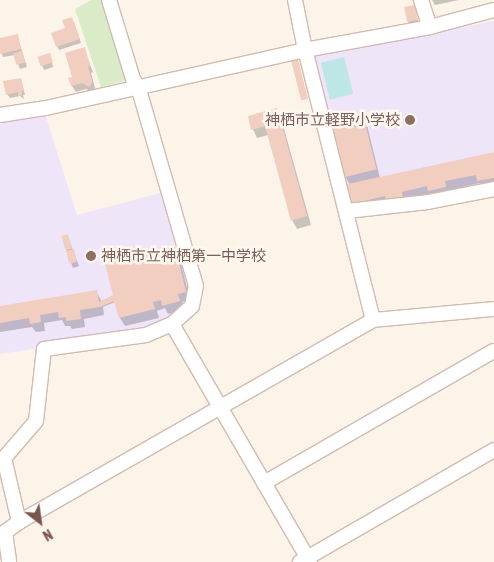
<!DOCTYPE html>
<html>
<head>
<meta charset="utf-8">
<style>
  body { margin:0 }
  #map { position:relative; width:494px; height:562px; overflow:hidden; background:#fcf3e9; font-family:"Asap Condensed","Noto Sans JP",sans-serif }
  div>[style] { position:absolute }
  .education>* { inset:0; background:#efe5f9 }
  .green>* { inset:0; background:#daebc7 }
  .water>* { inset:0; background:#bde6e7; transform-origin:0 0 }
  .shadow>* { inset:0; background:#0003 }
  .building>* { inset:0; background:#f2cec1; transform-origin:0 0 }
  .roads { filter:drop-shadow(1px 0 #d1bbb1) drop-shadow(-1px 0 #d1bbb1) drop-shadow(0 1px #d1bbb1) drop-shadow(0 -1px #d1bbb1) }
  .minor>* { height:14px; margin:-7px; padding:0 7px; transform-origin:7px; border-radius:7px; background:#fff }
  .dots>* { width:14px; height:14px; translate:-50% -50%; box-sizing:border-box; border:2px solid #fff7f0; border-radius:50% }
  span { translate:-50% -50%; white-space:nowrap; text-align:center; line-height:1.15; -webkit-text-stroke:5px #fff7f0; paint-order:stroke }
  .education-label { font-size:15px; color:#785e54 }
  .right { translate:-100% -50%; text-align:right }
  .left { translate:0 -50%; text-align:left }
  .north { position:absolute; left:15px; top:497px; width:50px; height:50px; -webkit-text-stroke:4px #fff7f0; paint-order:stroke; rotate:150deg; font-size:14px; font-weight:700; line-height:20px; text-align:center; color:#77564c }
  .north::after { content:''; display:block; margin:auto; width:18px; height:22px; background:#77564c; clip-path:polygon(50% 0,100% 100%,50% 72%,0 100%) }
</style>
</head>
<body>
<div id="map">
  <div class="education">
    <i style="clip-path:polygon(494px 21px,494px 183px,425px 198px,347px 208px,310px 57px)"></i>
    <i style="clip-path:polygon(45px 114px,77px 215px,164px 192px,192px 297px,162px 326px,118px 336px,0 354px,0 121px)"></i>
  </div>
  <div class="green">
    <i style="clip-path:polygon(91px 0,104px 0,128px 80px,101px 87px,75px 9px)"></i>
  </div>
  <div class="water">
    <i style="left:344px;top:57px;width:38px;height:24px;rotate:76deg"></i>
  </div>
  <div class="shadow">
    <i style="clip-path:polygon(432px 0,459px 0,435px 5px)"></i>
    <i style="clip-path:polygon(414px 6px,419px 24px,410px 25px,408px 22px)"></i>
    <i style="clip-path:polygon(74px 22px,81px 43px,59px 50px,57px 46px,67px 29px)"></i>
    <i style="clip-path:polygon(17px 35px,27px 67px,20px 69px,15px 55px,3px 57px,0 49px,0 39px)"></i>
    <i style="clip-path:polygon(84px 49px,93px 72px,91px 73px,95px 88px,93px 92px,86px 89px,76px 92px,72px 86px)"></i>
    <i style="clip-path:polygon(50px 54px,53px 67px,44px 70px,39px 57px)"></i>
    <i style="clip-path:polygon(21px 79px,25px 95px,23px 95px,24px 99px,20px 96px,10px 98px,7px 94px)"></i>
    <i style="clip-path:polygon(277px 109px,281px 118px,311px 225px,297px 229px,292px 220px,268px 135px,257px 138px,253px 129px)"></i>
    <i style="clip-path:polygon(362px 112px,366px 121px,380px 178px,494px 154px,494px 187px,483px 189px,480px 183px,449px 190px,450px 196px,353px 213px,350px 185px,345px 176px)"></i>
    <i style="clip-path:polygon(68px 237px,79px 266px,73px 268px,66px 249px)"></i>
    <i style="clip-path:polygon(174px 247px,179px 256px,190px 300px,182px 302px,184px 310px,168px 314px,165px 308px,157px 311px,159px 318px,125px 326px,120px 318px,106px 265px)"></i>
    <i style="clip-path:polygon(96px 291px,102px 302px,112px 297px,115px 302px,103px 307px,104px 315px,84px 319px,85px 327px,72px 329px,70px 326px,65px 326px,62px 320px,44px 323px,45px 331px,36px 332px,32px 327px,0 332px,0 308px)"></i>
  </div>
  <div class="building">
    <i style="left:415px;top:5px;width:15px;height:11px;rotate:79deg"></i>
    <i style="clip-path:polygon(72px 17px,80px 39px,56px 47px,51px 33px,65px 28px,62px 20px)"></i>
    <i style="clip-path:polygon(18px 34px,21px 49px,0 54px,0 38px)"></i>
    <i style="clip-path:polygon(85px 47px,90px 66px,88px 67px,92px 81px,90px 87px,82px 83px,71px 86px,68px 78px,72px 77px,65px 53px)"></i>
    <i style="left:22px;top:51px;width:12px;height:9px;rotate:76deg"></i>
    <i style="left:50px;top:53px;width:10px;height:13px;rotate:73deg"></i>
    <i style="left:298px;top:59px;width:41px;height:7px;rotate:76deg"></i>
    <i style="clip-path:polygon(21px 78px,24px 91px,22px 91px,22px 95px,18px 96px,18px 92px,6px 95px,3px 81px)"></i>
    <i style="clip-path:polygon(277px 108px,307px 216px,291px 221px,265px 126px,251px 130px,248px 116px)"></i>
    <i style="left:362px;top:111px;width:60px;height:33px;rotate:76deg"></i>
    <i style="clip-path:polygon(494px 152px,494px 178px,477px 181px,476px 175px,445px 181px,446px 187px,428px 191px,427px 186px,402px 192px,403px 198px,386px 202px,385px 196px,347px 205px,343px 185px)"></i>
    <i style="left:68px;top:234px;width:15px;height:7px;rotate:74deg"></i>
    <i style="clip-path:polygon(175px 246px,186px 292px,178px 294px,180px 301px,162px 306px,161px 300px,153px 302px,155px 309px,119px 318px,114px 301px,100px 307px,80px 310px,81px 319px,66px 321px,66px 317px,59px 318px,58px 312px,40px 315px,41px 322px,30px 324px,29px 318px,0 323px,0 306px,97px 290px,99px 302px,113px 295px,105px 264px)"></i>
    <i style="left:74px;top:249px;width:13px;height:8px;rotate:77deg"></i>
  </div>
  <div class="roads">
    <div class="minor">
      <i style="left:421px;top:0;width:28px;rotate:72deg"></i>
      <i style="left:0;top:115px;width:47px;rotate:-8.7deg"></i>
      <i style="left:46px;top:108px;width:265px;rotate:-12.6deg"></i>
      <i style="left:305px;top:50px;width:127px;rotate:-10.4deg"></i>
      <i style="left:430px;top:27px;width:66px;rotate:-14.9deg"></i>
      <i style="left:347px;top:211px;width:81px;rotate:-6.3deg"></i>
      <i style="left:428px;top:202px;width:67px;rotate:-11.1deg"></i>
      <i style="left:373px;top:320px;width:121px;rotate:-5.2deg"></i>
      <i style="left:172px;top:324px;width:275px;rotate:59.9deg"></i>
      <i style="left:4px;top:458px;width:66px;rotate:76.8deg"></i>
      <i style="left:19px;top:522px;width:17px;rotate:144deg"></i>
      <i style="left:5px;top:532px;width:30px;rotate:82deg"></i>
      <i style="left:0;top:463px;width:55px;rotate:-49.4deg"></i>
      <i style="left:36px;top:421px;width:72px;rotate:-83.7deg"></i>
      <i style="left:44px;top:349px;width:103px;rotate:-7.8deg"></i>
      <i style="left:146px;top:335px;width:28px;rotate:-23deg"></i>
      <i style="left:172px;top:324px;width:27px;rotate:-42deg"></i>
      <i style="left:192px;top:306px;width:20px;rotate:-79deg"></i>
      <i style="left:196px;top:286px;width:207px;rotate:-106.2deg"></i>
      <i style="left:138px;top:87px;width:9px;rotate:-122deg"></i>
      <i style="left:133px;top:79px;width:83px;rotate:-106.9deg"></i>
      <i style="left:264px;top:483px;width:265px;rotate:-29.9deg"></i>
      <i style="left:19px;top:522px;width:408px;rotate:-29.7deg"></i>
      <i style="left:373px;top:320px;width:278px;rotate:-104.1deg"></i>
      <i style="left:305px;top:50px;width:51px;rotate:-101.3deg"></i>
      <i style="left:300px;top:562px;width:224px;rotate:-30deg"></i>
    </div>
  </div>
  <div class="dots">
    <i style="left:410px;top:120px;background:#8d6e63"></i>
    <i style="left:91px;top:256px;background:#8d6e63"></i>
  </div>
  <div class="education-label">
    <span class="right" style="left:400px;top:120px">神栖市立軽野小学校</span>
    <span class="left" style="left:101px;top:256px">神栖市立神栖第一中学校</span>
  </div>
  <div class="north">N</div>
</div>
</body>
</html>
